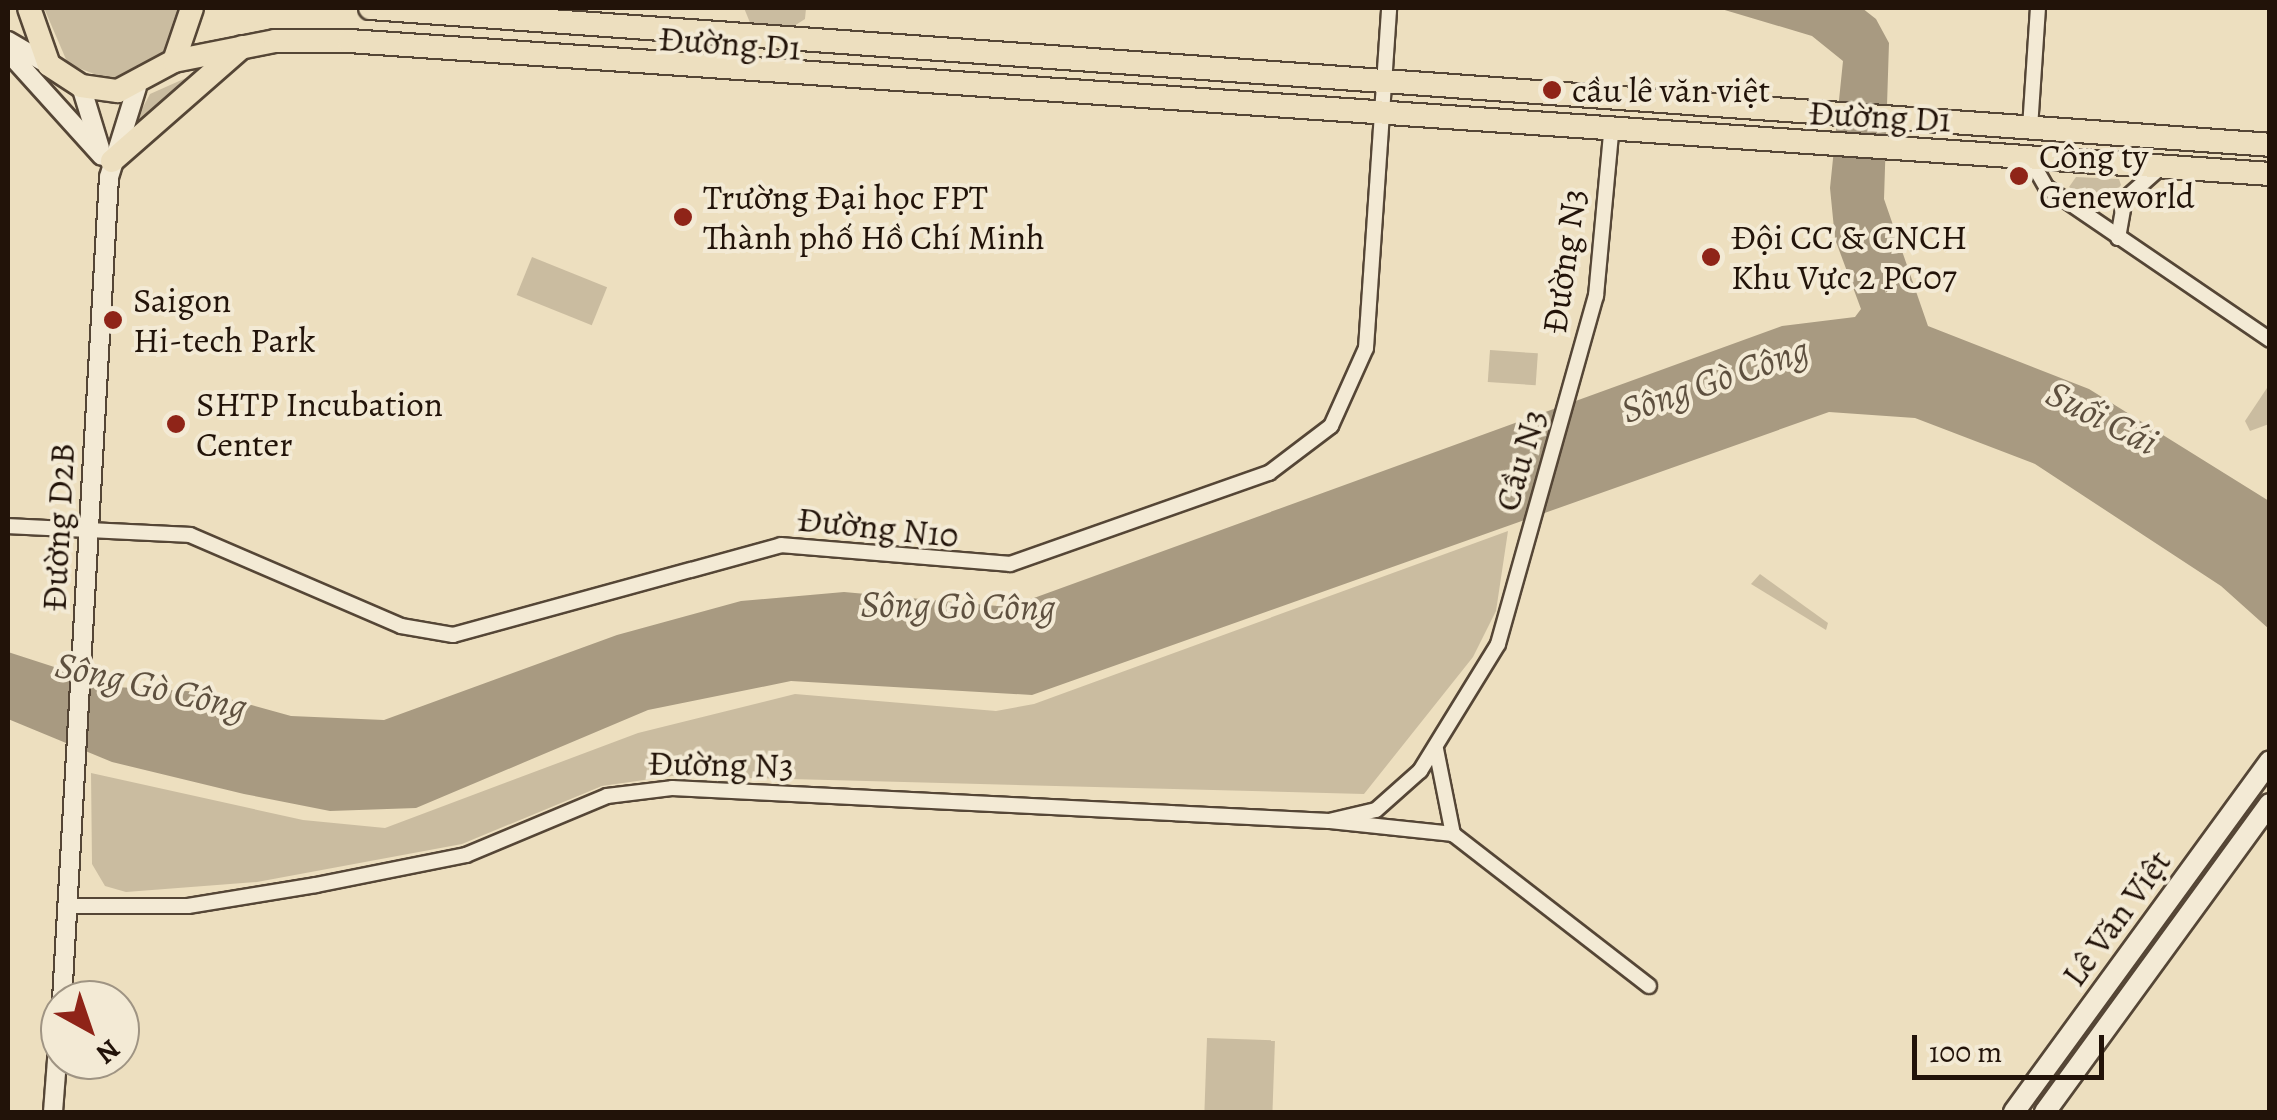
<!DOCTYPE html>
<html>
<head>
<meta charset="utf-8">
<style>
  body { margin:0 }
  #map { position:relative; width:2277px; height:1120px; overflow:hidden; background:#eddfbf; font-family:Alegreya,serif }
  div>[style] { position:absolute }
  .green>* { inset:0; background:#cabca0; transform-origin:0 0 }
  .water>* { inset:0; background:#a89a81 }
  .roads { filter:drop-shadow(2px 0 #554636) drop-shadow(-2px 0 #554636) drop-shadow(0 2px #554636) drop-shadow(0 -2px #554636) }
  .minor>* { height:14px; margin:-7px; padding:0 7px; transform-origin:7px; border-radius:7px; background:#f3ead5 }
  .tertiary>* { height:18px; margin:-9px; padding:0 9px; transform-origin:9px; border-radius:9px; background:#f3ead5 }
  .secondary>* { height:20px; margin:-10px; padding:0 10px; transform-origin:10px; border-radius:10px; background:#f3ead5 }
  .primary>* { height:22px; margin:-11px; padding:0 11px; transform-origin:11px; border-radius:11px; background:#eddfbf }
  .dots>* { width:28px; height:28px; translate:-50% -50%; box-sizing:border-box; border:5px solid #f3ead5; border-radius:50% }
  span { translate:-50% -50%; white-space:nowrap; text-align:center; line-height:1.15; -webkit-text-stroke:8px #f3ead5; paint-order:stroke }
  .street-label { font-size:35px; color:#221309 }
  .poi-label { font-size:35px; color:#221309 }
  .left { translate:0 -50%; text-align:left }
  .water-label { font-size:38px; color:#5e503f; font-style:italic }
  .frame { position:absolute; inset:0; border:10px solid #221309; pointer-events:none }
  .north { position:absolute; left:40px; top:980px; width:100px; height:100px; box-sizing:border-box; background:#f3ead5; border:2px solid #9f9483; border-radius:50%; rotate:140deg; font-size:28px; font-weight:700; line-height:40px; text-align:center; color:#221309 }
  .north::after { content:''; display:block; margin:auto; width:35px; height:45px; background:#8f2418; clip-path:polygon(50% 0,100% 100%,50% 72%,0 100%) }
  .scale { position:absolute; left:1912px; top:1035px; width:192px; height:45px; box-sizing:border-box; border:5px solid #221309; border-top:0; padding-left:12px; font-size:30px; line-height:35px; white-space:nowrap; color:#221309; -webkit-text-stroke:8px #f3ead5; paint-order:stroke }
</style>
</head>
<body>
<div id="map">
  <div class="green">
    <i style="clip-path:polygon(44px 8px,181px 8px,168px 53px,110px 80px,68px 64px)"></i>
    <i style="clip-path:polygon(744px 8px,806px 8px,805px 19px,791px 28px,751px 25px)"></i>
    <i style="clip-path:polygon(213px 66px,123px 144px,150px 94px)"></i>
    <i style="clip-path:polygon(2076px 177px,2119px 179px,2121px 185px,2103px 208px,2069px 187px)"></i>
    <i style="left:532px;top:257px;width:81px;height:41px;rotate:22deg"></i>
    <i style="left:1490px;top:350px;width:48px;height:32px;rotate:4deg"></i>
    <i style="clip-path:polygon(2269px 385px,2269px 424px,2250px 431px,2245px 421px)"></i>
    <i style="clip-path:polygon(1508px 531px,1496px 611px,1473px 657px,1364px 794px,672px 776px,602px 786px,462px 844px,257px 882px,126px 892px,105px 886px,92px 864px,91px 773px,303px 820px,385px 828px,638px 733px,795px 694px,996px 711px,1034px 704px)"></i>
    <i style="clip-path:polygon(1760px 574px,1828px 623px,1826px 630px,1751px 584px)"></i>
    <i style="left:1207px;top:1038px;width:68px;height:74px;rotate:2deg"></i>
  </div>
  <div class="water">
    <i style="clip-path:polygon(1718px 8px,1862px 8px,1876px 19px,1889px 43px,1884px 199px,1928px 326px,2089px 389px,2269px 501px,2269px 629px,2221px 586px,2035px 464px,1915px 418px,1829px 412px,1032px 695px,791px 681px,648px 710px,416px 808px,330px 811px,244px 794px,112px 762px,8px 719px,8px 652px,116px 687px,204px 692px,291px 716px,384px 720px,617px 635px,741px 601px,844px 592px,1009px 607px,1782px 326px,1855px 317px,1861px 309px,1835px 239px,1830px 188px,1843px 61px,1812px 36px)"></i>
  </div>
  <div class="roads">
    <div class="minor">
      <i style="left:2030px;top:128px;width:120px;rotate:-86.2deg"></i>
      <i style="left:2030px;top:159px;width:32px;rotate:60deg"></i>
      <i style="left:2046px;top:187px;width:271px;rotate:34.3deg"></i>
      <i style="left:2118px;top:238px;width:40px;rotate:-80deg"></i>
      <i style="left:2125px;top:199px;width:47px;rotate:-41.5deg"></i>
      <i style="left:8px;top:526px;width:182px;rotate:2.8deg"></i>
      <i style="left:190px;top:535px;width:230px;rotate:23.3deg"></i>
      <i style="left:401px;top:626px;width:53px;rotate:9.8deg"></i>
      <i style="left:453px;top:635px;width:340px;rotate:-15.3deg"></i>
      <i style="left:781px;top:545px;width:230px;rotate:4.7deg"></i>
      <i style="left:1010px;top:564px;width:275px;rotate:-19.4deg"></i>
      <i style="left:1269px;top:473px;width:78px;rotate:-37.2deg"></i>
      <i style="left:1331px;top:426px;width:85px;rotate:-65.8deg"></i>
      <i style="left:1366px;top:348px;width:341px;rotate:-86.1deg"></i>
      <i style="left:1436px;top:749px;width:87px;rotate:78.7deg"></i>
      <i style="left:1330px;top:821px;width:124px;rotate:6deg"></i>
      <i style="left:1453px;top:834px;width:248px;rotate:37.8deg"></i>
      <i style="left:69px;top:906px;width:119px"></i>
      <i style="left:188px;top:906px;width:130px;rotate:-9.3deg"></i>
      <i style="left:316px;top:885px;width:153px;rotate:-11.3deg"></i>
      <i style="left:466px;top:855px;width:153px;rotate:-22.7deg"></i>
      <i style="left:607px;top:796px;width:65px;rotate:-7deg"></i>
      <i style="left:672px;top:788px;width:658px;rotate:2.88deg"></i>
      <i style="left:1329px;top:821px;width:48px;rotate:-13.2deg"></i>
      <i style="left:1376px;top:810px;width:59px;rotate:-41.6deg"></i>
      <i style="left:1420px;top:771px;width:149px;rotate:-58.4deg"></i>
      <i style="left:1498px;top:644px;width:362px;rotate:-74.3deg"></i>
      <i style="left:1596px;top:296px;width:163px;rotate:-84.7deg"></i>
    </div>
    <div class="tertiary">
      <i style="left:8px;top:41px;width:48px;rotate:30.3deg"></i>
      <i style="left:8px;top:52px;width:140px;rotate:47.9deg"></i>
      <i style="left:81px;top:86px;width:65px;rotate:73deg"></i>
      <i style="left:62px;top:1000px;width:824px;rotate:-86.73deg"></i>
      <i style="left:109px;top:177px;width:94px;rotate:-72.7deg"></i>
      <i style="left:53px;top:1112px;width:90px;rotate:-85.6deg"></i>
    </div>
    <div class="secondary">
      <i style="left:2014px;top:1112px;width:434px;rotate:-53.9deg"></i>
      <i style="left:2045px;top:1112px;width:381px;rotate:-53.9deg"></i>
    </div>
    <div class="primary">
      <i style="left:29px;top:8px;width:60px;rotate:70.7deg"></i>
      <i style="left:49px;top:65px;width:38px;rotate:33deg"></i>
      <i style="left:81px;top:86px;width:37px;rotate:8deg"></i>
      <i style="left:118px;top:91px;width:64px;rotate:-28.2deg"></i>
      <i style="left:174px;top:61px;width:56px;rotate:-71.2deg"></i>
      <i style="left:370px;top:8px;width:1905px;rotate:4.12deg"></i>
      <i style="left:174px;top:61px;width:103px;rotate:-11.2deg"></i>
      <i style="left:275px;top:41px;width:74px"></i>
      <i style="left:349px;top:41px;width:1926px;rotate:3.96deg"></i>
      <i style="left:112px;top:161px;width:173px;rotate:-41.2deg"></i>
    </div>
  </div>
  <div class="dots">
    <i style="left:1552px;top:90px;background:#8f2418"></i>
    <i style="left:2019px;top:176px;background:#8f2418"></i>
    <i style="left:683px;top:217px;background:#8f2418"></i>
    <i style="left:1711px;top:257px;background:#8f2418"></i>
    <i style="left:113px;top:320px;background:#8f2418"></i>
    <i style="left:176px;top:424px;background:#8f2418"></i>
  </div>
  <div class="street-label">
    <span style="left:730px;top:43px;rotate:4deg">Đường D1</span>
    <span style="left:1880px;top:116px;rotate:3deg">Đường D1</span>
    <span style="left:1564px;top:261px;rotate:-82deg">Đường N3</span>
    <span style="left:1520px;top:460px;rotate:-74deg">Cầu N3</span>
    <span style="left:58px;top:527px;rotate:-87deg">Đường D2B</span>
    <span style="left:878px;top:527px;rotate:6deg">Đường N10</span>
    <span style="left:721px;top:764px;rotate:1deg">Đường N3</span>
    <span style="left:2116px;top:918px;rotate:-54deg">Lê Văn Việt</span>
  </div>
  <div class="poi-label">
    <span class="left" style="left:1572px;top:90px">cầu lê văn việt</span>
    <span class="left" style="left:2039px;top:176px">Công ty<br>Geneworld</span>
    <span class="left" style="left:703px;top:217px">Trường Đại học FPT<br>Thành phố Hồ Chí Minh</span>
    <span class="left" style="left:1731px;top:257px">Đội CC &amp; CNCH<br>Khu Vực 2 PC07</span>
    <span class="left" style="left:133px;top:320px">Saigon<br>Hi-tech Park</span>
    <span class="left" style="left:196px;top:424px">SHTP Incubation<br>Center</span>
  </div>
  <div class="water-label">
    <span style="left:1715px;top:380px;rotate:-19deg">Sông Gò Công</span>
    <span style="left:2102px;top:418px;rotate:27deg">Suối Cái</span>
    <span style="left:958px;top:606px;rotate:1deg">Sông Gò Công</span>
    <span style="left:151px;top:686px;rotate:13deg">Sông Gò Công</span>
  </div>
  <div class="frame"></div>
  <div class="north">N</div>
  <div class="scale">100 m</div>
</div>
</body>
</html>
